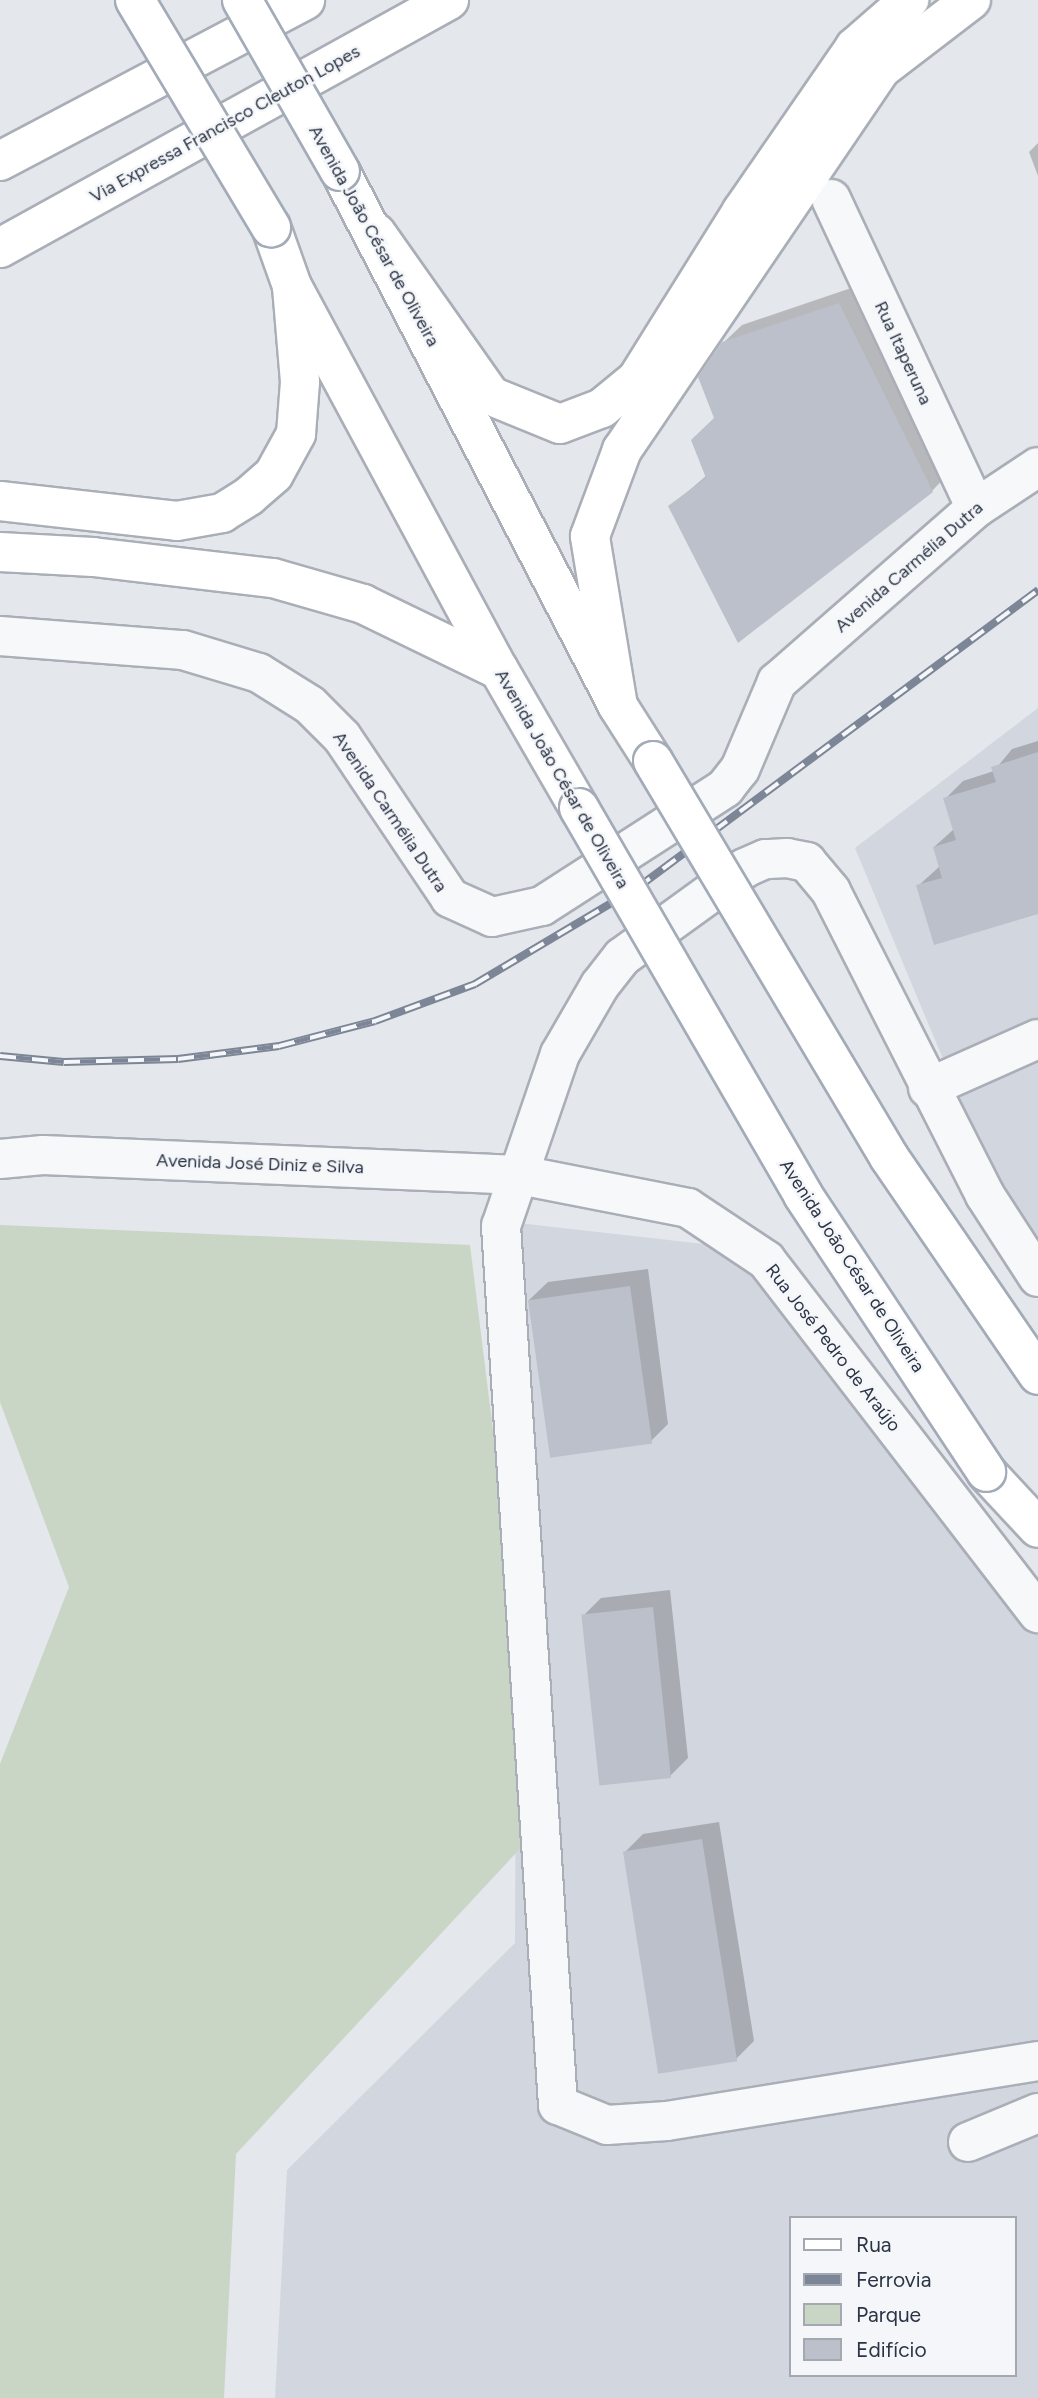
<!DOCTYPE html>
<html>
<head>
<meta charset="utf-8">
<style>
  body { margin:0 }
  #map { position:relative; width:1038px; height:2398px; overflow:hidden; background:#e4e7ec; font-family:Figtree,sans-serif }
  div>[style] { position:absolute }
  .built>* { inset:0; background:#d2d6de }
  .green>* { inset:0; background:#c9d6c5 }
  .shadow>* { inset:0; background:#0003 }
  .building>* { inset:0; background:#bbc0ca; transform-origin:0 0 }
  .roads { filter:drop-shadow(2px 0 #a9aeb7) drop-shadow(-2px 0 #a9aeb7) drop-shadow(0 2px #a9aeb7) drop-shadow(0 -2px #a9aeb7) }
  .minor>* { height:38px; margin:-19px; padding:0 19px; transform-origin:19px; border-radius:19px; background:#f7f8fa }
  .major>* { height:38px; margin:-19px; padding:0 19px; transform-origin:19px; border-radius:19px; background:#fff }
  .highway>* { height:38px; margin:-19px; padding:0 19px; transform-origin:19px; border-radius:19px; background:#fff }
  .rail>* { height:8px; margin-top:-4px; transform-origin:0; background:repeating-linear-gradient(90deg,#f4f6f9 0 16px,#7d8696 0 32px); box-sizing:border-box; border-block:2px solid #7d8696 }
  .bridges { filter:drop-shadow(2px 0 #a3abb8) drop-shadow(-2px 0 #a3abb8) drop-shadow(0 2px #a3abb8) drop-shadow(0 -2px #a3abb8) }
  .major-bridge>* { height:38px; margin:-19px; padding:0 19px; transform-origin:19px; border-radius:19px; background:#fff }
  span { translate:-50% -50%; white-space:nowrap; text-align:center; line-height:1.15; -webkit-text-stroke:5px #f4f6f9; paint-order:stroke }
  .street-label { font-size:18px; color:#2b3445 }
  .legend { position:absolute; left:789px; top:2216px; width:228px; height:161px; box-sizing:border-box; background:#f4f6f9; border:2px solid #a4a8b1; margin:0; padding:9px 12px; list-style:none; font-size:21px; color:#2b3445 }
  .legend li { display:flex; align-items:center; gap:14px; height:35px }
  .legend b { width:35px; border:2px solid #a4a8b1 }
</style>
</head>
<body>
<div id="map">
  <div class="built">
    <i style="clip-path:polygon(1038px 708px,1038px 1250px,1003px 1203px,855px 848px)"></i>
    <i style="clip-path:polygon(evenodd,518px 1223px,739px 1248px,1038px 1625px,1038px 2398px,275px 2398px,287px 2170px,515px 1943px,518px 1223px,791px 2218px,1015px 2218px,1015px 2375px,791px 2375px,791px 2218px)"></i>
  </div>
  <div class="green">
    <i style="clip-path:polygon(0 1225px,470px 1245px,542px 1825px,236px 2154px,224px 2398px,0 2398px,0 1764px,69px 1587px,0 1402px)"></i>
  </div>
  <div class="shadow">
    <i style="clip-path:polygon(1038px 143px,1038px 176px,1029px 152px)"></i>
    <i style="clip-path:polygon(857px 286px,950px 472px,932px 491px,671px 506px,707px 475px,723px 343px,742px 325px)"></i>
    <i style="clip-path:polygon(1038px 741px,1038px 912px,918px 886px,940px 866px,934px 847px,954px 829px,945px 799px,963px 781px,994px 771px,1012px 749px)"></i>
    <i style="clip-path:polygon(648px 1269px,668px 1424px,650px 1442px,529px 1300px,548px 1282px)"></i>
    <i style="clip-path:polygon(670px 1590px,688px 1758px,670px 1776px,583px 1616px,601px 1598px)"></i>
    <i style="clip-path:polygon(719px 1822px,754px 2041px,736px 2059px,625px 1852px,643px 1834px)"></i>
  </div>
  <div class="building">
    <i style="clip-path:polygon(839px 303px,933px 492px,738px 643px,668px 506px,706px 478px,691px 440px,714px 418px,698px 377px,722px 342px)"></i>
    <i style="clip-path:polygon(1038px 752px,1038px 914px,934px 945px,916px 885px,942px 878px,933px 847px,956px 840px,943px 798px,996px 782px,991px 767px)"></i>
    <i style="left:630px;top:1286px;width:159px;height:103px;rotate:82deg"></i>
    <i style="left:653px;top:1607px;width:172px;height:72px;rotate:84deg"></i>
    <i style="left:702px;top:1839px;width:225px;height:80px;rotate:81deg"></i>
  </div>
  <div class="roads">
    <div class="minor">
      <i style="left:831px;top:199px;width:341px;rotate:64.9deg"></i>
      <i style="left:0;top:636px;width:184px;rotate:4.4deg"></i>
      <i style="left:183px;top:650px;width:79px;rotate:16.8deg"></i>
      <i style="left:259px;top:673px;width:60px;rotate:32.1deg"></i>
      <i style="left:310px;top:705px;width:45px;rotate:45deg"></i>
      <i style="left:342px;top:737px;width:194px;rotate:56.1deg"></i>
      <i style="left:450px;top:898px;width:46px;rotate:24.3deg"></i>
      <i style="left:492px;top:917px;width:51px;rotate:-12.4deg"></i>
      <i style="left:542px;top:906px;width:218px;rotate:-32.8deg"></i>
      <i style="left:725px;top:788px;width:24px;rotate:-52deg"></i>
      <i style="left:740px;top:769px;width:95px;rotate:-67deg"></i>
      <i style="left:777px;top:682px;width:264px;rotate:-41.2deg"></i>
      <i style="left:976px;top:508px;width:74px;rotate:-33.5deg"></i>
      <i style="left:928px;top:1088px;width:120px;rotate:-24deg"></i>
      <i style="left:0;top:1159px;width:43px;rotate:-5.3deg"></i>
      <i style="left:43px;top:1155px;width:477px;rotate:2.4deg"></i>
      <i style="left:520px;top:1175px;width:171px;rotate:11.1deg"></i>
      <i style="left:688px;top:1208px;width:94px;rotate:33.7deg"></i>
      <i style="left:766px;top:1260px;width:446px;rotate:52.4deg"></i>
      <i style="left:1038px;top:1277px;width:98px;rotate:-122.9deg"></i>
      <i style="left:985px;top:1195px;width:341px;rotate:-116.9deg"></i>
      <i style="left:831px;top:891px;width:38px;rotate:-130deg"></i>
      <i style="left:807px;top:862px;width:20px;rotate:-169deg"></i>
      <i style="left:787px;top:858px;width:22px;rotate:177deg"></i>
      <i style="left:765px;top:859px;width:22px;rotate:156deg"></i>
      <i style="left:745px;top:868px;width:152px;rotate:144.1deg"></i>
      <i style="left:622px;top:957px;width:36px;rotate:128deg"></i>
      <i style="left:600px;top:985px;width:80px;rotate:120.1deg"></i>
      <i style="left:560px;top:1054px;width:182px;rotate:108.9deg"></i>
      <i style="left:501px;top:1226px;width:881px;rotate:86.29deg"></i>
      <i style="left:558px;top:2105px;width:53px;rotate:22.2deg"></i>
      <i style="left:607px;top:2125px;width:60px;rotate:-3.8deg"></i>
      <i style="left:667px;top:2121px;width:376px;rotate:-9.2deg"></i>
      <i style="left:968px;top:2142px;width:76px;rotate:-22.5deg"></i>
    </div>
    <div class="major">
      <i style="left:340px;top:171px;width:603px;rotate:62.54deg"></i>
      <i style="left:618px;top:706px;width:65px;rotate:57.5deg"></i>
      <i style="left:271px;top:227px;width:63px;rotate:70.4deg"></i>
      <i style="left:292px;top:286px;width:436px;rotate:61.7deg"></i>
      <i style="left:499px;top:670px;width:160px;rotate:59.9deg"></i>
      <i style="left:986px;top:1472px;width:76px;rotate:47.1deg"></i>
    </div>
    <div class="highway">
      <i style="left:0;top:161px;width:345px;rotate:-27.8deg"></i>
      <i style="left:376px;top:233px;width:199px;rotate:54.8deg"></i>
      <i style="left:491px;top:396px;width:74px;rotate:22.1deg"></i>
      <i style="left:560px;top:424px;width:45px;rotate:-20.9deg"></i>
      <i style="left:602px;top:408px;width:45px;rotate:-39.6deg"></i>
      <i style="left:637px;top:379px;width:198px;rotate:-58deg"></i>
      <i style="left:742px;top:211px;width:199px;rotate:-55.4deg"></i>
      <i style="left:855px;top:47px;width:72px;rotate:-41deg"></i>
      <i style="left:0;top:248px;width:513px;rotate:-28.91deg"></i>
      <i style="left:0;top:501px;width:178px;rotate:6.4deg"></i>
      <i style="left:177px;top:521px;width:46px;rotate:-10.1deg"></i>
      <i style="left:222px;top:513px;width:32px;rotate:-32deg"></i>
      <i style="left:249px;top:496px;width:33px;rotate:-41deg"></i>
      <i style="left:274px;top:474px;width:46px;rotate:-61.2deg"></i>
      <i style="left:296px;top:434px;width:52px;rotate:-85.6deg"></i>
      <i style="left:300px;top:382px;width:96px;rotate:-94.8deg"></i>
      <i style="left:0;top:552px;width:93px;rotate:3.1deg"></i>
      <i style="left:93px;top:557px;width:181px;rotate:6.7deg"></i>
      <i style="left:273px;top:578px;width:94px;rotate:16.1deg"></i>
      <i style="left:363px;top:604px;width:151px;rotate:25.9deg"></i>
      <i style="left:618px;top:706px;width:172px;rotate:-99.4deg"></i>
      <i style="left:590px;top:536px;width:92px;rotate:-69.6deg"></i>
      <i style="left:622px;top:450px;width:462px;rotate:-55.8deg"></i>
      <i style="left:882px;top:68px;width:112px;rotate:-37.4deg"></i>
    </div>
  </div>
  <div class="rail">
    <i style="left:0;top:1056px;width:64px;rotate:5.4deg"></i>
    <i style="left:64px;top:1062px;width:114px;rotate:-1.5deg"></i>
    <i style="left:178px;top:1059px;width:102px;rotate:-7.3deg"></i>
    <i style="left:279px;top:1046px;width:99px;rotate:-14.6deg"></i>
    <i style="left:375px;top:1021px;width:107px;rotate:-20.3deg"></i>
    <i style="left:475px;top:984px;width:188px;rotate:-30.7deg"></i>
    <i style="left:637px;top:888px;width:500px;rotate:-36.6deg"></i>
  </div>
  <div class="bridges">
    <div class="major-bridge">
      <i style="left:135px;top:0;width:265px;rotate:59.1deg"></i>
      <i style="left:242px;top:0;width:197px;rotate:60.2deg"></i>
      <i style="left:653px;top:761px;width:461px;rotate:59.2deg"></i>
      <i style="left:889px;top:1157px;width:264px;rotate:55.6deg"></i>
      <i style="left:579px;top:808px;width:447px;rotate:59.9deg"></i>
      <i style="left:803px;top:1195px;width:332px;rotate:56.5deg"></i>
    </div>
  </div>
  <div class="street-label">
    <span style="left:225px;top:124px;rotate:-29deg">Via Expressa Francisco Cleuton Lopes</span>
    <span style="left:374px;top:236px;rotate:61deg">Avenida João César de Oliveira</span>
    <span style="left:903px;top:353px;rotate:65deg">Rua Itaperuna</span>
    <span style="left:909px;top:567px;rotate:-41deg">Avenida Carmélia Dutra</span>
    <span style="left:562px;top:779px;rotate:60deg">Avenida João César de Oliveira</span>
    <span style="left:390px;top:812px;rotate:56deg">Avenida Carmélia Dutra</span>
    <span style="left:260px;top:1164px;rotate:2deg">Avenida José Diniz e Silva</span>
    <span style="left:852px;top:1266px;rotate:57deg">Avenida João César de Oliveira</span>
    <span style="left:833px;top:1348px;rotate:52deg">Rua José Pedro de Araújo</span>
  </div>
  <ul class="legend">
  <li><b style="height:9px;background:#fff"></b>Rua</li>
  <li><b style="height:9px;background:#7d8696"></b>Ferrovia</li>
  <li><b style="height:19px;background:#c9d6c5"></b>Parque</li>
  <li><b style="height:19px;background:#bbc0ca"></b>Edifício</li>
  </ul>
</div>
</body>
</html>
